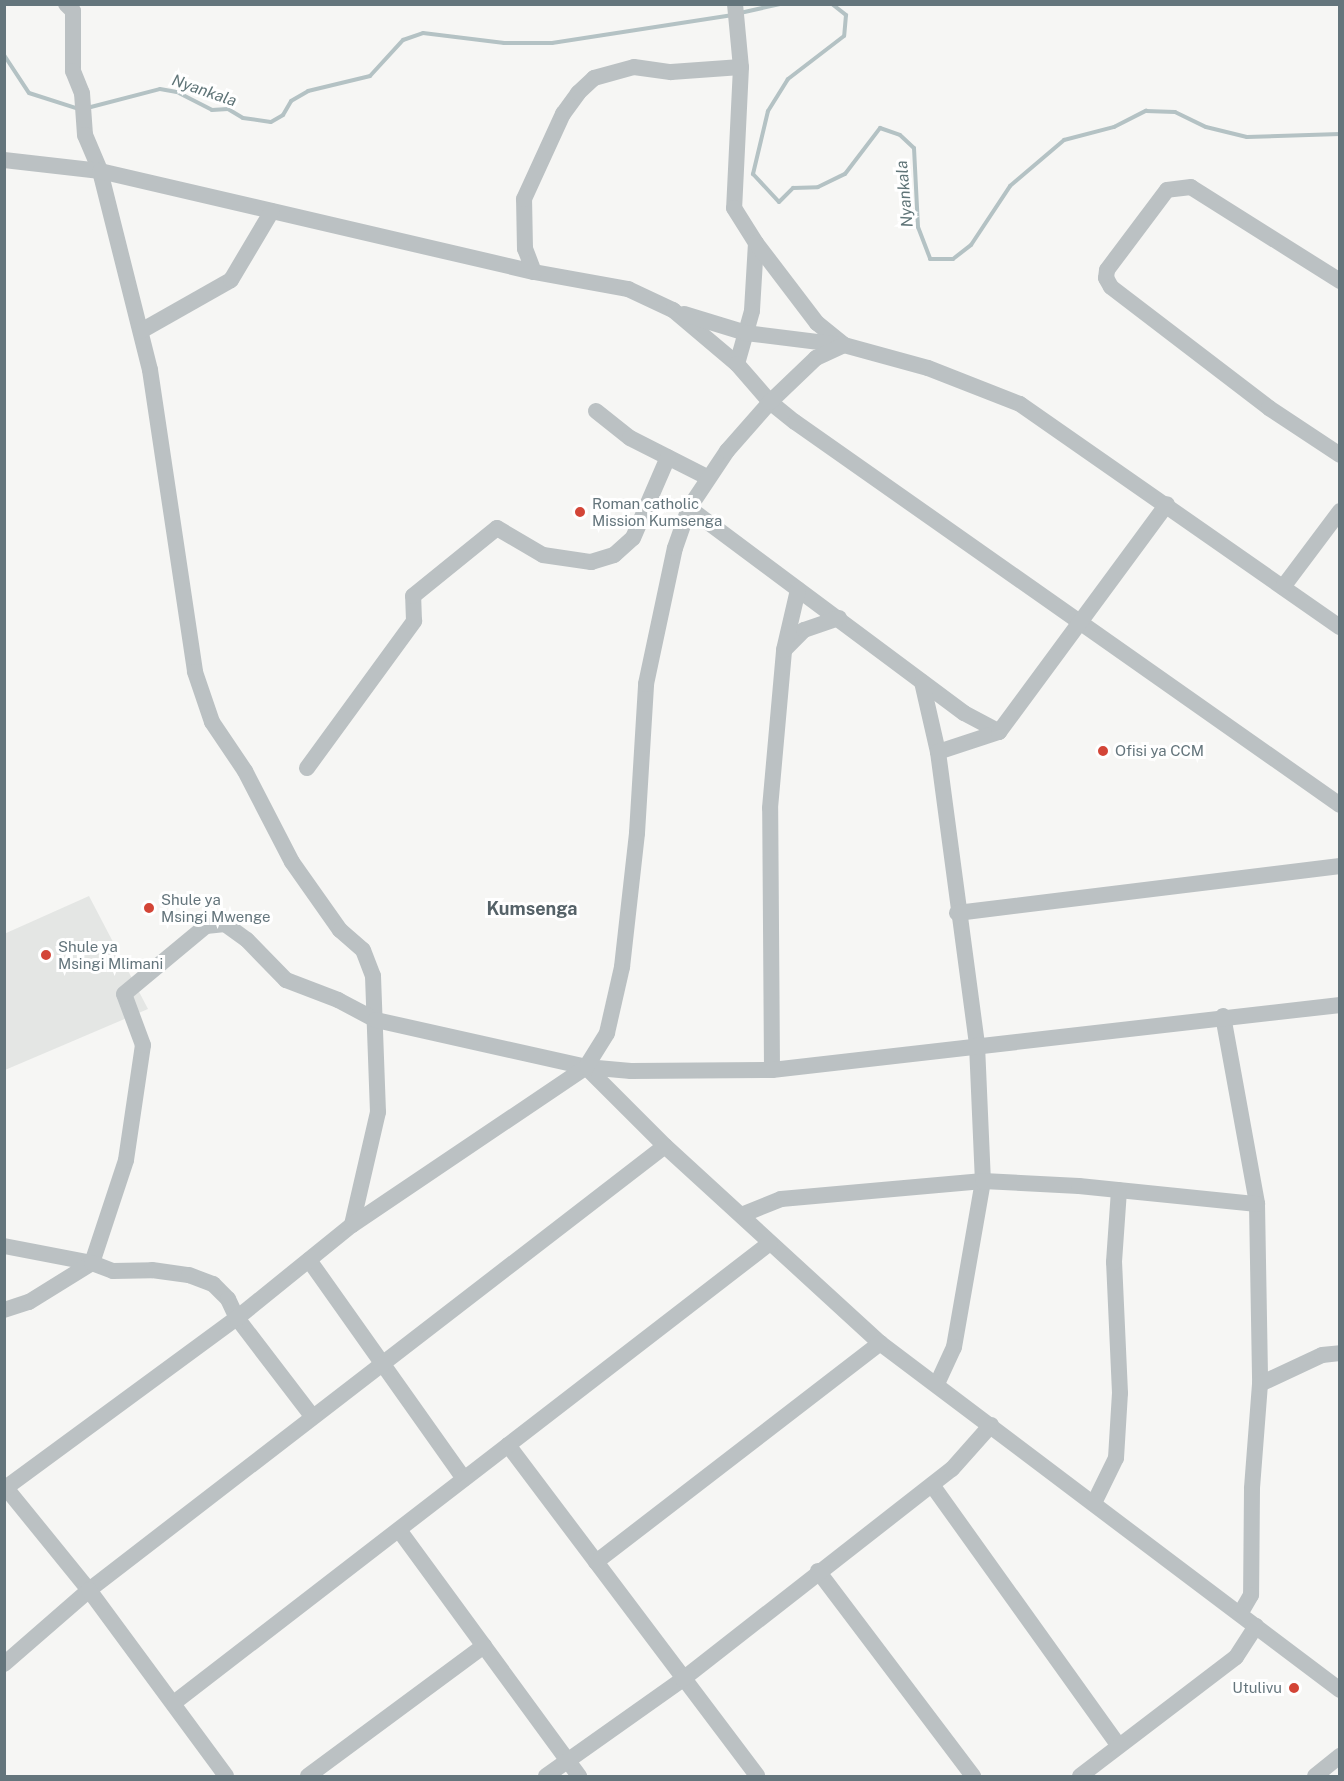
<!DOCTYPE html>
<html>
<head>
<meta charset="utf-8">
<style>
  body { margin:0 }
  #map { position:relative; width:1344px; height:1781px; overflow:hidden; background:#f6f6f4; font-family:"Public Sans",sans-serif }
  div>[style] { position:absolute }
  .built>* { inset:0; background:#e4e6e4 }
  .stream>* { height:4px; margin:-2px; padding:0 2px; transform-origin:2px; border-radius:2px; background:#b4c2c4 }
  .minor>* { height:16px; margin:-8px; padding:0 8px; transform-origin:8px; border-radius:8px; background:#bbc1c3 }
  .dots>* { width:16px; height:16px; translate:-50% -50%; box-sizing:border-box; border:3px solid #fff; border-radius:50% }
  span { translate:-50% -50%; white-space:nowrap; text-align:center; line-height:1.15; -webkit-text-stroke:6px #fff; paint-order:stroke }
  .poi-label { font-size:15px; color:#64757c }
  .left { translate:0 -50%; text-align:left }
  .right { translate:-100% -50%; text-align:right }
  .water-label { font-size:16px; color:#5f7477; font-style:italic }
  .quarter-label { font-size:18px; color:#556268; font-weight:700 }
  .frame { position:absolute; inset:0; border:6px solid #64757c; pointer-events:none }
</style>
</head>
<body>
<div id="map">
  <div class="built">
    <i style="clip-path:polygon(89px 896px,148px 1009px,5px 1070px,4px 934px)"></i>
  </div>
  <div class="stream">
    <i style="left:832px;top:4px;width:18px;rotate:38deg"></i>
    <i style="left:846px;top:15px;width:21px;rotate:95deg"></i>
    <i style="left:844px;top:36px;width:71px;rotate:142.5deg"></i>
    <i style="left:788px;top:79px;width:38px;rotate:122deg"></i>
    <i style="left:768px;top:111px;width:65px;rotate:103.4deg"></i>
    <i style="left:753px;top:174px;width:38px;rotate:47deg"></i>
    <i style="left:779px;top:202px;width:20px;rotate:-45deg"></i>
    <i style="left:793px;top:188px;width:25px;rotate:-2deg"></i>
    <i style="left:818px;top:187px;width:30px;rotate:-26deg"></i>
    <i style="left:845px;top:174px;width:58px;rotate:-52.7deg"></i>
    <i style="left:880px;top:128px;width:21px;rotate:19deg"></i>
    <i style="left:900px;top:135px;width:19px;rotate:43deg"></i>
    <i style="left:914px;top:148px;width:79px;rotate:87.1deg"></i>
    <i style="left:918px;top:227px;width:34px;rotate:69deg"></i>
    <i style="left:930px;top:259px;width:23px"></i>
    <i style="left:953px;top:259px;width:23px;rotate:-38deg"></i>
    <i style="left:971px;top:245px;width:71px;rotate:-56.5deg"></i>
    <i style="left:1010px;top:186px;width:71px;rotate:-40.4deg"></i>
    <i style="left:1064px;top:140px;width:52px;rotate:-14.6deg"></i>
    <i style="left:1114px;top:127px;width:36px;rotate:-27deg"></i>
    <i style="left:1146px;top:111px;width:29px;rotate:2deg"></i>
    <i style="left:1175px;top:112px;width:34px;rotate:26deg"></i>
    <i style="left:1206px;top:127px;width:42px;rotate:13.7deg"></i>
    <i style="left:1247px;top:137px;width:93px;rotate:-1.8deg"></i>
    <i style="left:740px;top:13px;width:41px;rotate:-12.7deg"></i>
    <i style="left:4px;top:55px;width:45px;rotate:56.7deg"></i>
    <i style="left:29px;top:93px;width:52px;rotate:17.7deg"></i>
    <i style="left:87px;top:108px;width:75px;rotate:-14.6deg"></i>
    <i style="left:160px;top:89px;width:17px;rotate:10deg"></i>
    <i style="left:177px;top:92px;width:39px;rotate:27deg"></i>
    <i style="left:212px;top:110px;width:16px;rotate:-4deg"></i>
    <i style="left:228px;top:109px;width:17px;rotate:31deg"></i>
    <i style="left:243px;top:118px;width:28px;rotate:8deg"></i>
    <i style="left:271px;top:122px;width:14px;rotate:-30deg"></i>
    <i style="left:283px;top:115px;width:16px;rotate:-60deg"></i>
    <i style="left:291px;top:101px;width:20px;rotate:-30deg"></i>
    <i style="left:308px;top:91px;width:64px;rotate:-13.6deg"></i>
    <i style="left:370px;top:76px;width:49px;rotate:-47.5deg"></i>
    <i style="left:403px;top:40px;width:21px;rotate:-19deg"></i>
    <i style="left:423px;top:33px;width:82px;rotate:7deg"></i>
    <i style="left:504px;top:43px;width:48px"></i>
    <i style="left:552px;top:43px;width:183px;rotate:-8.8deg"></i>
  </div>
  <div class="minor">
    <i style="left:66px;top:4px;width:10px;rotate:45deg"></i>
    <i style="left:73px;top:11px;width:60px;rotate:90deg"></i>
    <i style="left:73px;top:71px;width:24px;rotate:68deg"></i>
    <i style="left:82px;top:93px;width:42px;rotate:85.9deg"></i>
    <i style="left:85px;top:135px;width:39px;rotate:67deg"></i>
    <i style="left:100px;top:171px;width:205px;rotate:75.9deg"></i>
    <i style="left:150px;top:370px;width:305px;rotate:81.5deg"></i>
    <i style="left:195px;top:672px;width:53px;rotate:71.2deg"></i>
    <i style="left:212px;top:722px;width:59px;rotate:56deg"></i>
    <i style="left:245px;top:771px;width:102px;rotate:62.7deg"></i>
    <i style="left:292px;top:862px;width:83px;rotate:54.8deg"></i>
    <i style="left:340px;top:930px;width:30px;rotate:41deg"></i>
    <i style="left:363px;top:950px;width:28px;rotate:69deg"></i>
    <i style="left:373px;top:976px;width:136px;rotate:87.9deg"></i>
    <i style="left:378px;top:1112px;width:116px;rotate:103deg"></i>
    <i style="left:735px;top:4px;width:63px;rotate:84.6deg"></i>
    <i style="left:741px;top:67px;width:141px;rotate:92.8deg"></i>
    <i style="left:734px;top:208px;width:41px;rotate:57.8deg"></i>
    <i style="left:756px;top:243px;width:68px;rotate:93.4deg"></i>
    <i style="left:752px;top:311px;width:55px;rotate:105.8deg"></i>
    <i style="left:4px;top:160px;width:97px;rotate:6.5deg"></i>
    <i style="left:100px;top:171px;width:446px;rotate:13.1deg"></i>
    <i style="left:534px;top:272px;width:96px;rotate:10.3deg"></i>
    <i style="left:628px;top:289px;width:50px;rotate:25deg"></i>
    <i style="left:673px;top:310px;width:84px;rotate:40.2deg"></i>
    <i style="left:737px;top:364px;width:50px;rotate:49deg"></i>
    <i style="left:770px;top:402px;width:32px;rotate:39deg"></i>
    <i style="left:795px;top:422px;width:666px;rotate:35.1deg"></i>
    <i style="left:756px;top:243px;width:101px;rotate:52.7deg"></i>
    <i style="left:817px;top:323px;width:35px;rotate:39deg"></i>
    <i style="left:844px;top:345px;width:87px;rotate:15.3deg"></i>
    <i style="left:928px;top:368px;width:99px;rotate:21.4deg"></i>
    <i style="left:1020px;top:404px;width:390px;rotate:34.9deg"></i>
    <i style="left:534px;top:272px;width:25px;rotate:-111deg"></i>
    <i style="left:525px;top:249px;width:50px;rotate:-91.1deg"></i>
    <i style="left:524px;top:199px;width:94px;rotate:-65.4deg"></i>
    <i style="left:563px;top:114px;width:26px;rotate:-54deg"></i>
    <i style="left:578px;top:93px;width:22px;rotate:-43deg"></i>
    <i style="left:594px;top:78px;width:41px;rotate:-15.4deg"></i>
    <i style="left:634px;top:67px;width:37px;rotate:8deg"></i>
    <i style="left:671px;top:72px;width:70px;rotate:-4.1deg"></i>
    <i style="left:1340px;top:281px;width:176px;rotate:-147.8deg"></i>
    <i style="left:1191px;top:187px;width:24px;rotate:173deg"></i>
    <i style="left:1167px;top:190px;width:100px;rotate:126.9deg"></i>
    <i style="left:1107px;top:270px;width:8px;rotate:97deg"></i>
    <i style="left:1106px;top:278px;width:10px;rotate:61deg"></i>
    <i style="left:1111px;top:287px;width:199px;rotate:37.4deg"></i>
    <i style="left:1269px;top:408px;width:85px;rotate:33.5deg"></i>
    <i style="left:684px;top:314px;width:65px;rotate:17deg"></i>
    <i style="left:746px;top:333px;width:98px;rotate:7.1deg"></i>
    <i style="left:141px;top:331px;width:103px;rotate:-29.5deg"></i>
    <i style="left:231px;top:280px;width:80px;rotate:-59.3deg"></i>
    <i style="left:596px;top:411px;width:43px;rotate:38.5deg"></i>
    <i style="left:630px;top:438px;width:86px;rotate:26.9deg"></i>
    <i style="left:689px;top:508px;width:343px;rotate:36.7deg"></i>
    <i style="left:964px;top:713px;width:40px;rotate:28deg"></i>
    <i style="left:1283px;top:587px;width:95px;rotate:-53.1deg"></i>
    <i style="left:785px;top:649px;width:27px;rotate:-45deg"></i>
    <i style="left:804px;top:630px;width:37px;rotate:-19deg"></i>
    <i style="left:922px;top:682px;width:72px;rotate:77.1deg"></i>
    <i style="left:938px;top:752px;width:296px;rotate:82.4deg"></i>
    <i style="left:977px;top:1045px;width:136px;rotate:87.5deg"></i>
    <i style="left:983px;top:1181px;width:169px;rotate:99.9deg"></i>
    <i style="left:954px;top:1347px;width:41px;rotate:114.7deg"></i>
    <i style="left:938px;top:752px;width:64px;rotate:-18.2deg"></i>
    <i style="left:999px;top:732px;width:283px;rotate:-53.6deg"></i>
    <i style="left:307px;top:768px;width:182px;rotate:-53.9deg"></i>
    <i style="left:414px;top:621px;width:25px;rotate:-92deg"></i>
    <i style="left:413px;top:596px;width:108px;rotate:-39deg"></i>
    <i style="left:497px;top:528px;width:53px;rotate:30.4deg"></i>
    <i style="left:543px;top:555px;width:49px;rotate:8.3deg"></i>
    <i style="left:591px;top:562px;width:24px;rotate:-17deg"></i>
    <i style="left:614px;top:555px;width:25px;rotate:-42deg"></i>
    <i style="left:633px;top:538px;width:88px;rotate:-66.6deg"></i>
    <i style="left:957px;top:913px;width:386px;rotate:-7deg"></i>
    <i style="left:1223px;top:1016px;width:191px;rotate:79.7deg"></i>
    <i style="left:1257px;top:1204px;width:180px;rotate:89deg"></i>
    <i style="left:1260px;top:1384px;width:105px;rotate:94.4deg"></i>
    <i style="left:1252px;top:1489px;width:106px;rotate:90.5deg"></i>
    <i style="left:1251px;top:1595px;width:22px;rotate:120deg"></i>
    <i style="left:586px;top:1067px;width:112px;rotate:45deg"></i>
    <i style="left:665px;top:1146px;width:292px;rotate:42.5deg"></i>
    <i style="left:880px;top:1343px;width:576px;rotate:37.03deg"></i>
    <i style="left:772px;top:1070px;width:262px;rotate:-90.4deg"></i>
    <i style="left:770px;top:808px;width:159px;rotate:-84.9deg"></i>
    <i style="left:784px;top:650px;width:62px;rotate:-76.9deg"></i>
    <i style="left:744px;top:1214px;width:40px;rotate:-22deg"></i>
    <i style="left:781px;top:1199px;width:203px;rotate:-5.1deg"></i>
    <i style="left:983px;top:1181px;width:96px;rotate:3deg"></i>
    <i style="left:1079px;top:1186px;width:179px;rotate:5.8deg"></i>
    <i style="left:4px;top:1246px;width:90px;rotate:10.9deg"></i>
    <i style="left:92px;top:1263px;width:108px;rotate:-71.7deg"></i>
    <i style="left:126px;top:1160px;width:116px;rotate:-81.6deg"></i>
    <i style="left:143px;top:1045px;width:54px;rotate:-110.4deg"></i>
    <i style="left:124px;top:994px;width:107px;rotate:-39.7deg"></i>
    <i style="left:206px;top:926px;width:19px;rotate:-6deg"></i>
    <i style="left:225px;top:924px;width:27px;rotate:36deg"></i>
    <i style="left:247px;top:940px;width:56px;rotate:45.7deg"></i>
    <i style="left:286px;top:980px;width:56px;rotate:21deg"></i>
    <i style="left:338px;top:1000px;width:43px;rotate:27.8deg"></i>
    <i style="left:376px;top:1020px;width:215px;rotate:12.6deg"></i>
    <i style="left:586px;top:1067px;width:45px;rotate:5.1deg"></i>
    <i style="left:631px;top:1071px;width:141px;rotate:-0.4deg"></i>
    <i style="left:772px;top:1070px;width:572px;rotate:-6.53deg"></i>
    <i style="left:309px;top:1260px;width:268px;rotate:54.7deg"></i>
    <i style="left:4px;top:1310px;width:26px;rotate:-18deg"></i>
    <i style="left:29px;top:1302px;width:74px;rotate:-31.8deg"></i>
    <i style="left:92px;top:1263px;width:22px;rotate:21deg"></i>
    <i style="left:113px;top:1271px;width:39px;rotate:-1deg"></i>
    <i style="left:152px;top:1270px;width:37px;rotate:8deg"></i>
    <i style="left:189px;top:1275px;width:26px;rotate:21deg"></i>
    <i style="left:213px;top:1284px;width:21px;rotate:45deg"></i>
    <i style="left:228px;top:1299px;width:21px;rotate:65deg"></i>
    <i style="left:237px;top:1318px;width:123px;rotate:52.6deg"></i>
    <i style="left:1260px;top:1384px;width:68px;rotate:-25.1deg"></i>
    <i style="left:1322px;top:1355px;width:18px;rotate:-6deg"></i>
    <i style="left:508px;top:1445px;width:414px;rotate:53deg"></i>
    <i style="left:932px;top:1485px;width:320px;rotate:54.4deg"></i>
    <i style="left:6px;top:1488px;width:132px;rotate:50.9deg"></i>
    <i style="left:89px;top:1590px;width:727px;rotate:-37.63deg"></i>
    <i style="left:4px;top:1489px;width:289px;rotate:-36.3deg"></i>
    <i style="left:237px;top:1318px;width:148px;rotate:-39deg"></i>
    <i style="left:352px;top:1225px;width:282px;rotate:-34deg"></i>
    <i style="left:586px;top:1067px;width:40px;rotate:-58deg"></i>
    <i style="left:607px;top:1033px;width:68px;rotate:-77.2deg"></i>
    <i style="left:622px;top:967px;width:135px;rotate:-83.6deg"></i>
    <i style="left:637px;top:833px;width:149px;rotate:-86.5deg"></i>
    <i style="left:646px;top:684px;width:139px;rotate:-78deg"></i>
    <i style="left:675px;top:548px;width:42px;rotate:-70.7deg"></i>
    <i style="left:689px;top:508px;width:69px;rotate:-56.3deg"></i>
    <i style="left:727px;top:451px;width:65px;rotate:-48.7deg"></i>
    <i style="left:770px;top:402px;width:64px;rotate:-43.7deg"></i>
    <i style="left:816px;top:358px;width:31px;rotate:-25deg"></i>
    <i style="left:1094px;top:1503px;width:50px;rotate:-63.9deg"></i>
    <i style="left:1116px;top:1458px;width:65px;rotate:-86.5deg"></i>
    <i style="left:1120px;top:1393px;width:131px;rotate:-92.6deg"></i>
    <i style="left:1114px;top:1262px;width:72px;rotate:-86deg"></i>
    <i style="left:399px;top:1530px;width:305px;rotate:53.8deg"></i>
    <i style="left:596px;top:1562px;width:359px;rotate:-37.6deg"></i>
    <i style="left:818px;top:1571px;width:257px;rotate:52.9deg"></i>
    <i style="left:4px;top:1664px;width:113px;rotate:-41deg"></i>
    <i style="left:89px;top:1590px;width:231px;rotate:53.6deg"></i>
    <i style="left:175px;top:1702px;width:751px;rotate:-37.65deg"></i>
    <i style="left:308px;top:1776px;width:219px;rotate:-36.5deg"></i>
    <i style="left:546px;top:1776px;width:168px;rotate:-35.3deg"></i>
    <i style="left:683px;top:1679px;width:341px;rotate:-38deg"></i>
    <i style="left:952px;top:1469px;width:59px;rotate:-48.4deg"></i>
    <i style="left:1080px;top:1776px;width:196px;rotate:-37.3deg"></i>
    <i style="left:1236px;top:1657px;width:37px;rotate:-57deg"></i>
    <i style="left:1315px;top:1776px;width:32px;rotate:-39deg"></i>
  </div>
  <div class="dots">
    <i style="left:580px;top:512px;background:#d34537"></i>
    <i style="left:1103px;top:751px;background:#d34537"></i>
    <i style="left:149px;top:908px;background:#d34537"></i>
    <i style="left:46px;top:955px;background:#d34537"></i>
    <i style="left:1294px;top:1688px;background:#d34537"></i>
  </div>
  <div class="poi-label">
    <span class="left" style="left:592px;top:512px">Roman catholic<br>Mission Kumsenga</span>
    <span class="left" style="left:1115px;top:751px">Ofisi ya CCM</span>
    <span class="left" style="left:161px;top:908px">Shule ya<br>Msingi Mwenge</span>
    <span class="left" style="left:58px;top:955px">Shule ya<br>Msingi Mlimani</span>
    <span class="right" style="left:1282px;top:1688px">Utulivu</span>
  </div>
  <div class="water-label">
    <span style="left:204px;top:91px;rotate:19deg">Nyankala</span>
    <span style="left:905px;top:194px;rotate:-95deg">Nyankala</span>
  </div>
  <div class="quarter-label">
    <span style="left:532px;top:909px">Kumsenga</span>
  </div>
  <div class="frame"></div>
</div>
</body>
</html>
